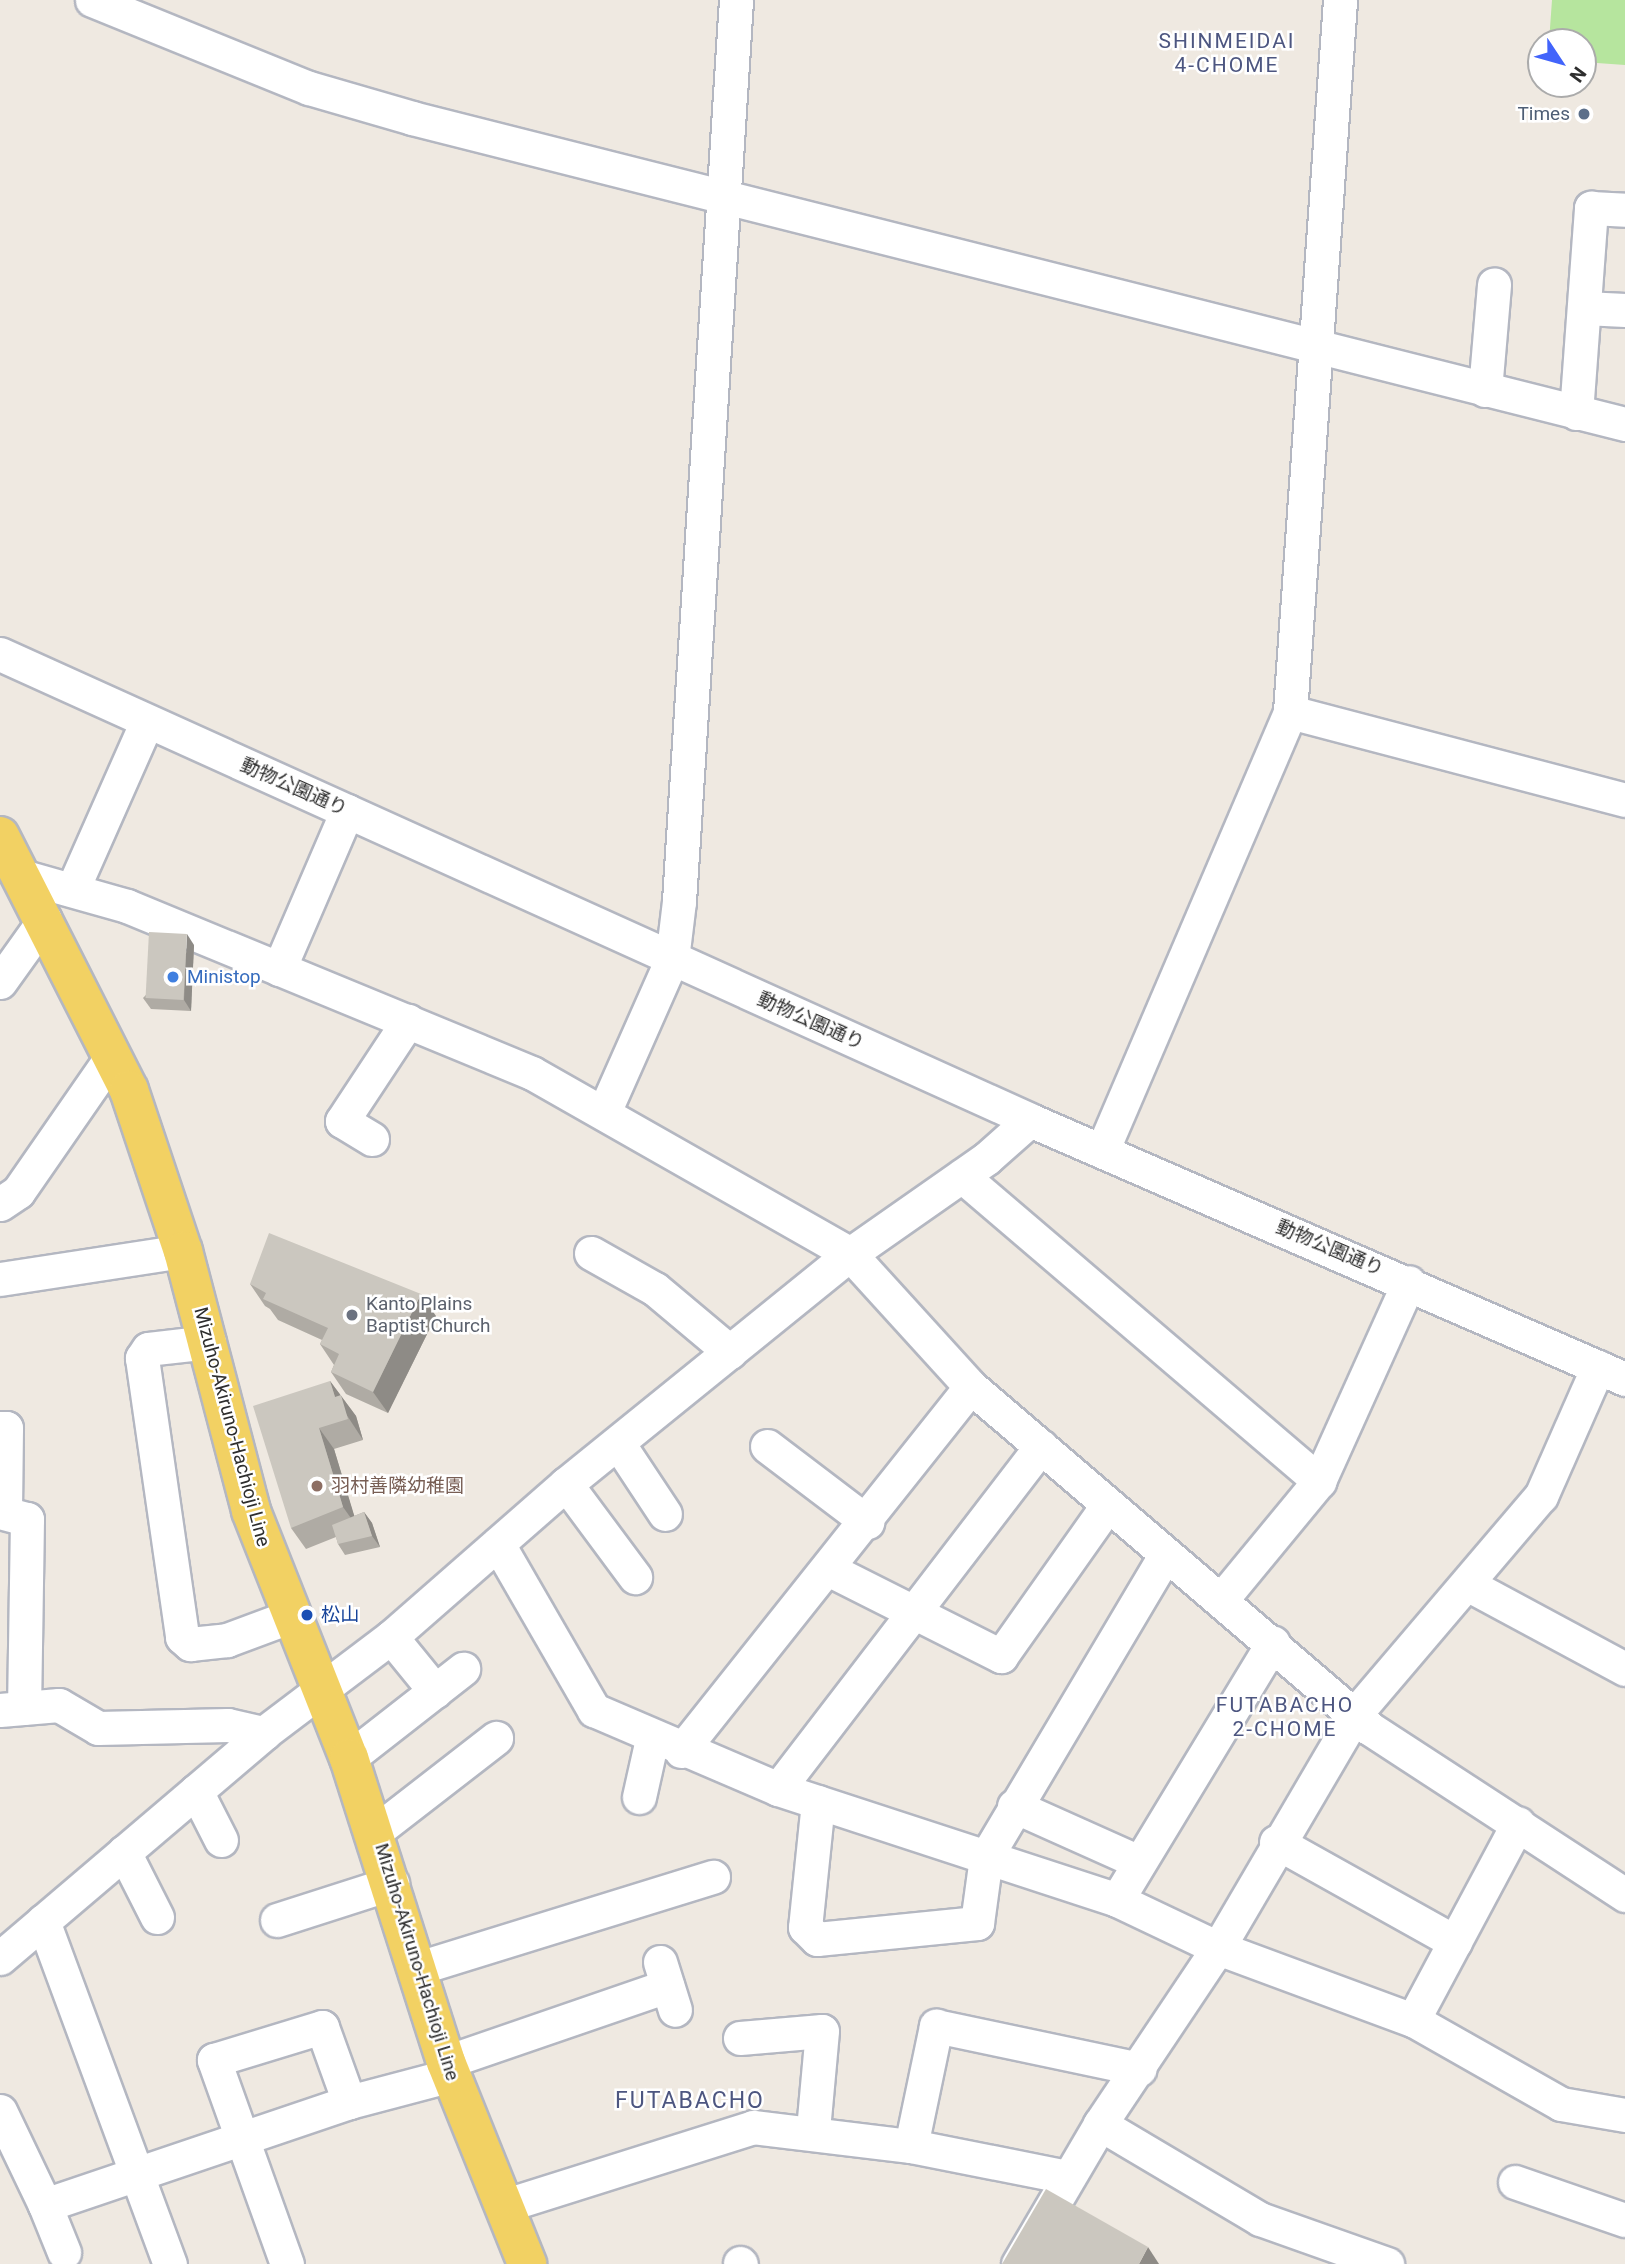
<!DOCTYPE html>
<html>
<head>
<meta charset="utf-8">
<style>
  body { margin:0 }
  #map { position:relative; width:1625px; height:2264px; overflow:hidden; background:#efe9e1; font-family:Roboto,"Noto Sans JP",sans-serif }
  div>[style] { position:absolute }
  .green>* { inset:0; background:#b6e59e }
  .roads { filter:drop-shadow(2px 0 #b4b7c1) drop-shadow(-2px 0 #b4b7c1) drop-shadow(0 2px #b4b7c1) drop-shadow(0 -2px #b4b7c1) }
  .minor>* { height:33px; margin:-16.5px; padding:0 16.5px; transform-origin:16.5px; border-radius:16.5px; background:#fff }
  .major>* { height:38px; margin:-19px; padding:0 19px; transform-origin:19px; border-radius:19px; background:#f2d163 }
  .wall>* { inset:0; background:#afaba4 }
  .shaded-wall>* { inset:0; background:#8e8b86 }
  .building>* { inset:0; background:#cbc7bf; transform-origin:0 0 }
  .dots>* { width:19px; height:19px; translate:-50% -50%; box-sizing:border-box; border:4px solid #fff; border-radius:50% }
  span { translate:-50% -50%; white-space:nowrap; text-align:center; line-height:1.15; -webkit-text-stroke:5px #fff; paint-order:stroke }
  .service-label { font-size:19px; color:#4e5e75 }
  .right { translate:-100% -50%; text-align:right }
  .street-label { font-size:19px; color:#2e2e2e }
  .shop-label { font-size:19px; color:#366cbe }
  .left { translate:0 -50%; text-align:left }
  .worship-label { font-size:19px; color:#5b616d }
  .education-label { font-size:19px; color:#785e54 }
  .transit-label { font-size:19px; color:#164399 }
  .neighbourhood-label { font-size:21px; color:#4d5680; letter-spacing:2px }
  .quarter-label { font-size:23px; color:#4d5680; letter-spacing:2px }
  .north { position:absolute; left:1527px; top:28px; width:70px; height:70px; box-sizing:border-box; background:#fff; border:2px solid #ababab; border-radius:50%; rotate:126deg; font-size:19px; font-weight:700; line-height:28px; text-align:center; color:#2e2e2e }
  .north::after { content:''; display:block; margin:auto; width:24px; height:32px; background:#4264fb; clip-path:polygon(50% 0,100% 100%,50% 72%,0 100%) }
</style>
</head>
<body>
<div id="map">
  <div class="green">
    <i style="clip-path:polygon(1552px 0,1625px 0,1625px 65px,1583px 62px,1583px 42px,1549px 42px)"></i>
  </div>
  <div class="roads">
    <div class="minor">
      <i style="left:92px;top:0;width:234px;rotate:22.1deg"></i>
      <i style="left:309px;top:88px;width:107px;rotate:16.2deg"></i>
      <i style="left:412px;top:118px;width:1251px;rotate:14.16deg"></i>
      <i style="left:1584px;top:308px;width:41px;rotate:2.8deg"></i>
      <i style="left:1485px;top:390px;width:106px;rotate:-85.1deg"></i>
      <i style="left:1576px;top:413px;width:206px;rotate:-85.8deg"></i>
      <i style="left:1591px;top:208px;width:34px;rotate:3deg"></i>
      <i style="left:0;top:654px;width:1131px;rotate:24.34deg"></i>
      <i style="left:1030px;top:1120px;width:649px;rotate:23.52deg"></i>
      <i style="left:1290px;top:712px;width:346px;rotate:14.7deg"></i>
      <i style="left:21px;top:876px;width:110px;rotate:15.8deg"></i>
      <i style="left:127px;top:906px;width:438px;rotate:22.4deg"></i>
      <i style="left:532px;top:1073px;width:366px;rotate:29.6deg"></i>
      <i style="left:850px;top:1254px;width:180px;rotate:47.7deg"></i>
      <i style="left:971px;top:1387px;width:524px;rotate:40.59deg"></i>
      <i style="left:1369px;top:1728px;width:306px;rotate:33.1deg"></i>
      <i style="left:74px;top:886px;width:180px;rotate:-66.1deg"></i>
      <i style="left:279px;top:969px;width:172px;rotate:-66.7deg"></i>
      <i style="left:0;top:982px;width:77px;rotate:-54.5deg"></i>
      <i style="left:605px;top:1110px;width:165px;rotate:-66.1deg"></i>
      <i style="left:672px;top:959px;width:58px;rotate:-83.1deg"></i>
      <i style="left:679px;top:901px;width:903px;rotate:-86.38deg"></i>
      <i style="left:372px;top:1139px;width:35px;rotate:-149deg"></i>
      <i style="left:342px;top:1121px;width:120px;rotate:-56.6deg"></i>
      <i style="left:1102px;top:1151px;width:478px;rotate:-66.8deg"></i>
      <i style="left:1290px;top:712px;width:714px;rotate:-85.98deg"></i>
      <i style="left:962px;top:1176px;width:470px;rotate:40.5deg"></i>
      <i style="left:0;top:1204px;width:22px;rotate:-34deg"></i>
      <i style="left:18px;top:1192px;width:165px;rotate:-55.3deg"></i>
      <i style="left:591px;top:1253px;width:73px;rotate:29.4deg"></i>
      <i style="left:655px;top:1289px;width:98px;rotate:40deg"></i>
      <i style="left:0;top:1279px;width:185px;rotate:-8.7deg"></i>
      <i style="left:209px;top:1342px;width:61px;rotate:173.5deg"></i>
      <i style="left:148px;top:1349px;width:11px;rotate:124deg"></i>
      <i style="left:142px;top:1358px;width:282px;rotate:81.8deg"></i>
      <i style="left:182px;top:1637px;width:11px;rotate:41deg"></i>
      <i style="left:190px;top:1644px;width:37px;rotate:-6deg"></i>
      <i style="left:227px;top:1640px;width:66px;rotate:-20.4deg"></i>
      <i style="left:0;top:1428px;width:6px"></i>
      <i style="left:6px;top:1428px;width:84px;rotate:90.7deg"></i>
      <i style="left:618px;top:1443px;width:85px;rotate:56.5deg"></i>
      <i style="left:767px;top:1446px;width:126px;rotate:37.2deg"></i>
      <i style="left:566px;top:1484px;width:116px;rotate:53.4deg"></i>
      <i style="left:0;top:1512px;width:28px;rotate:15deg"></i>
      <i style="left:27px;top:1519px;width:189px;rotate:90.9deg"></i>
      <i style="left:498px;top:1544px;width:192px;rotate:60deg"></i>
      <i style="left:594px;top:1710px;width:200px;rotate:23.2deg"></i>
      <i style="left:778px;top:1789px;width:357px;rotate:18.1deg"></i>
      <i style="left:1117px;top:1900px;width:112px;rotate:25.4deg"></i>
      <i style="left:1218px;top:1948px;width:208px;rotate:20.3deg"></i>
      <i style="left:1413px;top:2020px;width:170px;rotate:29.6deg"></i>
      <i style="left:1561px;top:2104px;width:65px;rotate:9.8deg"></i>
      <i style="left:828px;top:1569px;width:194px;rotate:26.7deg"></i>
      <i style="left:1001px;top:1656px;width:184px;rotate:-54.8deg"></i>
      <i style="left:1469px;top:1585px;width:177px;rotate:28.3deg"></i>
      <i style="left:1221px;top:1600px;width:154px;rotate:-50.5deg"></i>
      <i style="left:1319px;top:1481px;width:218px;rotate:-65.7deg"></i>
      <i style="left:391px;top:1637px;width:70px;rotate:50.8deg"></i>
      <i style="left:0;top:1710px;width:59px;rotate:-4.8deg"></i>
      <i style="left:59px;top:1705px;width:45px;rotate:30.5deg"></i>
      <i style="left:98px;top:1728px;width:130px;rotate:-1.3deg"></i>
      <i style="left:228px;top:1725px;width:37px;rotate:13deg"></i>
      <i style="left:681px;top:1751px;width:465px;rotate:-51.5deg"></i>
      <i style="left:349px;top:1758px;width:145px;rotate:-38deg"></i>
      <i style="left:778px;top:1789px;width:432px;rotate:-52.5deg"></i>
      <i style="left:196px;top:1791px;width:55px;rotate:63deg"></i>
      <i style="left:639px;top:1797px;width:59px;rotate:-77.4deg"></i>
      <i style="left:818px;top:1802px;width:126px;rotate:95.9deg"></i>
      <i style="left:805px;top:1927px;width:17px;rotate:45deg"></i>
      <i style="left:817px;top:1939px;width:161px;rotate:-5.7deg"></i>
      <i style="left:977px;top:1923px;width:67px;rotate:-82.2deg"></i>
      <i style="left:986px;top:1857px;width:351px;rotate:-59.3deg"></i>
      <i style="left:1014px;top:1806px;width:137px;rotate:24.1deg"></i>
      <i style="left:376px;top:1831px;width:152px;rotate:-37.8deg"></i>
      <i style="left:1276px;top:1842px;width:205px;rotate:29.2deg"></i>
      <i style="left:124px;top:1852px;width:73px;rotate:63.1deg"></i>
      <i style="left:1117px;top:1900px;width:301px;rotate:-58.8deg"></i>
      <i style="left:277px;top:1920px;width:121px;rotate:-17.8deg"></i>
      <i style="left:43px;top:1921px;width:366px;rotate:69.7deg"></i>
      <i style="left:0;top:1958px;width:347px;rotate:-40.4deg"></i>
      <i style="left:264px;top:1733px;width:159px;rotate:-37.1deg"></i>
      <i style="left:391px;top:1637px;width:232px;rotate:-41.2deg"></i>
      <i style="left:566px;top:1484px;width:365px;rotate:-39deg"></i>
      <i style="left:850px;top:1254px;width:167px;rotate:-35deg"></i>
      <i style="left:987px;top:1158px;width:57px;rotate:-41.5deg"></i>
      <i style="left:660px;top:1962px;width:50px;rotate:72.6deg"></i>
      <i style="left:415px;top:1969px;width:312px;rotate:-17.2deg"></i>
      <i style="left:1413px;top:2020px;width:223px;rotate:-61.9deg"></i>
      <i style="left:740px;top:2038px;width:82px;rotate:-4.9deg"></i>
      <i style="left:822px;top:2031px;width:99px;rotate:95.2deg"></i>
      <i style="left:446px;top:2062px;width:234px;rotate:-19deg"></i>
      <i style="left:0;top:2111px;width:104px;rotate:64.4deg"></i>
      <i style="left:45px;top:2205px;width:321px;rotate:-18.7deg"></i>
      <i style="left:349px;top:2102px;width:106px;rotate:-14.8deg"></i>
      <i style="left:1100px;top:2124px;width:186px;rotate:30.7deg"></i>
      <i style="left:1260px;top:2219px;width:135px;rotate:19.5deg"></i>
      <i style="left:911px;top:2146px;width:123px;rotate:-78.2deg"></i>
      <i style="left:936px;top:2026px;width:208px;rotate:11.9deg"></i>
      <i style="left:1515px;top:2182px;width:116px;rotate:19.1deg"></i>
      <i style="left:45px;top:2205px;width:51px;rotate:68deg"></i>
      <i style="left:503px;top:2206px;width:262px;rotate:-17.5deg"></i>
      <i style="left:753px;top:2127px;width:159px;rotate:6.9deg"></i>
      <i style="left:911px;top:2146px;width:160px;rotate:11.2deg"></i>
      <i style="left:740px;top:2263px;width:1px;rotate:45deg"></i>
      <i style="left:287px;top:2264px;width:217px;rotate:-109.7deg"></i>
      <i style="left:214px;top:2060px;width:113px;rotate:-17deg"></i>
      <i style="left:322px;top:2027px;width:80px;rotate:70.2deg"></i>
      <i style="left:1018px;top:2264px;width:162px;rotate:-59.6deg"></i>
      <i style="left:1100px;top:2124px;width:212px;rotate:-56.2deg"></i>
      <i style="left:1218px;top:1948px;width:273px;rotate:-59.6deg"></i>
      <i style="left:1356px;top:1713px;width:285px;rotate:-49.6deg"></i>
      <i style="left:1541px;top:1496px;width:141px;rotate:-66.2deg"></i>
    </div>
    <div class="major">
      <i style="left:0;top:836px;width:285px;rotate:63.1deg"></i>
      <i style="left:129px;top:1090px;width:170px;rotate:71.5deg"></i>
      <i style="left:183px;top:1251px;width:269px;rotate:75.3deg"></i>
      <i style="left:251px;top:1511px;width:266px;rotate:68.4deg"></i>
      <i style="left:349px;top:1758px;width:319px;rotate:72.3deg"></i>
      <i style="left:446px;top:2062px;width:218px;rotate:68.1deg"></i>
    </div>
  </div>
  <div class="wall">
    <i style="clip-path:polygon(194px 945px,191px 1011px,151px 1009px,143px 998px)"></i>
    <i style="clip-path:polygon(250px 1284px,436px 1316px,388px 1413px,346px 1394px,331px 1372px,334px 1365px,320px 1344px,322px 1340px,278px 1320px,270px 1309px,265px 1306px)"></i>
    <i style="clip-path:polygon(330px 1381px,356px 1416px,363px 1440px,334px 1449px,354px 1516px,364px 1512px,372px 1523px,380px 1547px,345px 1555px,338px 1544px,336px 1537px,306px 1549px,291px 1528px)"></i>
  </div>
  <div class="shaded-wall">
    <i style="clip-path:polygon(187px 934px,194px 945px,191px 1011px,184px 1000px)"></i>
    <i style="clip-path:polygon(421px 1294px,436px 1316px,388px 1413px,373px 1392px)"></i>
    <i style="clip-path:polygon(330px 1381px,356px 1416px,363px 1440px,335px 1397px)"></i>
    <i style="clip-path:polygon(319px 1428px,334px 1449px,358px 1528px,343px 1507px)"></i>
    <i style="clip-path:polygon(364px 1512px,372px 1523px,380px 1547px,372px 1536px)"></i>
    <i style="clip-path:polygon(1148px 2247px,1159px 2264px,1139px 2264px)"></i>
  </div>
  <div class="building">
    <i style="left:149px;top:932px;width:38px;height:66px;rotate:3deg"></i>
    <i style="clip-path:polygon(269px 1233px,421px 1294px,373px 1392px,331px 1372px,339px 1354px,320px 1344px,328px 1328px,263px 1299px,266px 1293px,250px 1284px)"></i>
    <i style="clip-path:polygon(330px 1381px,335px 1397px,341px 1395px,348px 1419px,319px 1428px,343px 1507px,291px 1528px,253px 1406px)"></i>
    <i style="clip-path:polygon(364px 1512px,372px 1536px,338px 1544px,332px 1525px)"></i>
    <i style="clip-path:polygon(1046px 2189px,1148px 2247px,1139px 2264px,1002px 2264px)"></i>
  </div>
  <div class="dots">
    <i style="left:1584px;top:114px;background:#5c6f8a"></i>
    <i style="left:173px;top:977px;background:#3f7fe0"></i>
    <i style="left:352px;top:1315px;background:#6b7280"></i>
    <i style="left:317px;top:1486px;background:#8d6e63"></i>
    <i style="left:307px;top:1615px;background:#1a4fb4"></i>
  </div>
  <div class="service-label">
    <span class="right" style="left:1570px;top:114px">Times</span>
  </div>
  <div class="street-label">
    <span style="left:294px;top:787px;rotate:24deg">動物公園通り</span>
    <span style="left:811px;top:1021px;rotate:24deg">動物公園通り</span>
    <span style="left:1330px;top:1248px;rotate:23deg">動物公園通り</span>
    <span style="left:232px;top:1427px;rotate:75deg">Mizuho-Akiruno-Hachioji Line</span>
    <span style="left:417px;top:1962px;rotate:73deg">Mizuho-Akiruno-Hachioji Line</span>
  </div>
  <div class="shop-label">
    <span class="left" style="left:187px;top:977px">Ministop</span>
  </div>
  <div class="worship-label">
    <span class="left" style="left:366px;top:1315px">Kanto Plains<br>Baptist Church</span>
  </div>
  <div class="education-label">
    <span class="left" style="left:331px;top:1486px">羽村善隣幼稚園</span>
  </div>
  <div class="transit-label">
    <span class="left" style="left:321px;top:1615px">松山</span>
  </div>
  <div class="neighbourhood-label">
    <span style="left:1227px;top:53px">SHINMEIDAI<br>4-CHOME</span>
    <span style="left:1285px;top:1717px">FUTABACHO<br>2-CHOME</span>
  </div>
  <div class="quarter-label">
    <span style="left:690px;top:2101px">FUTABACHO</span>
  </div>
  <div class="north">N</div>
</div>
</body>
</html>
